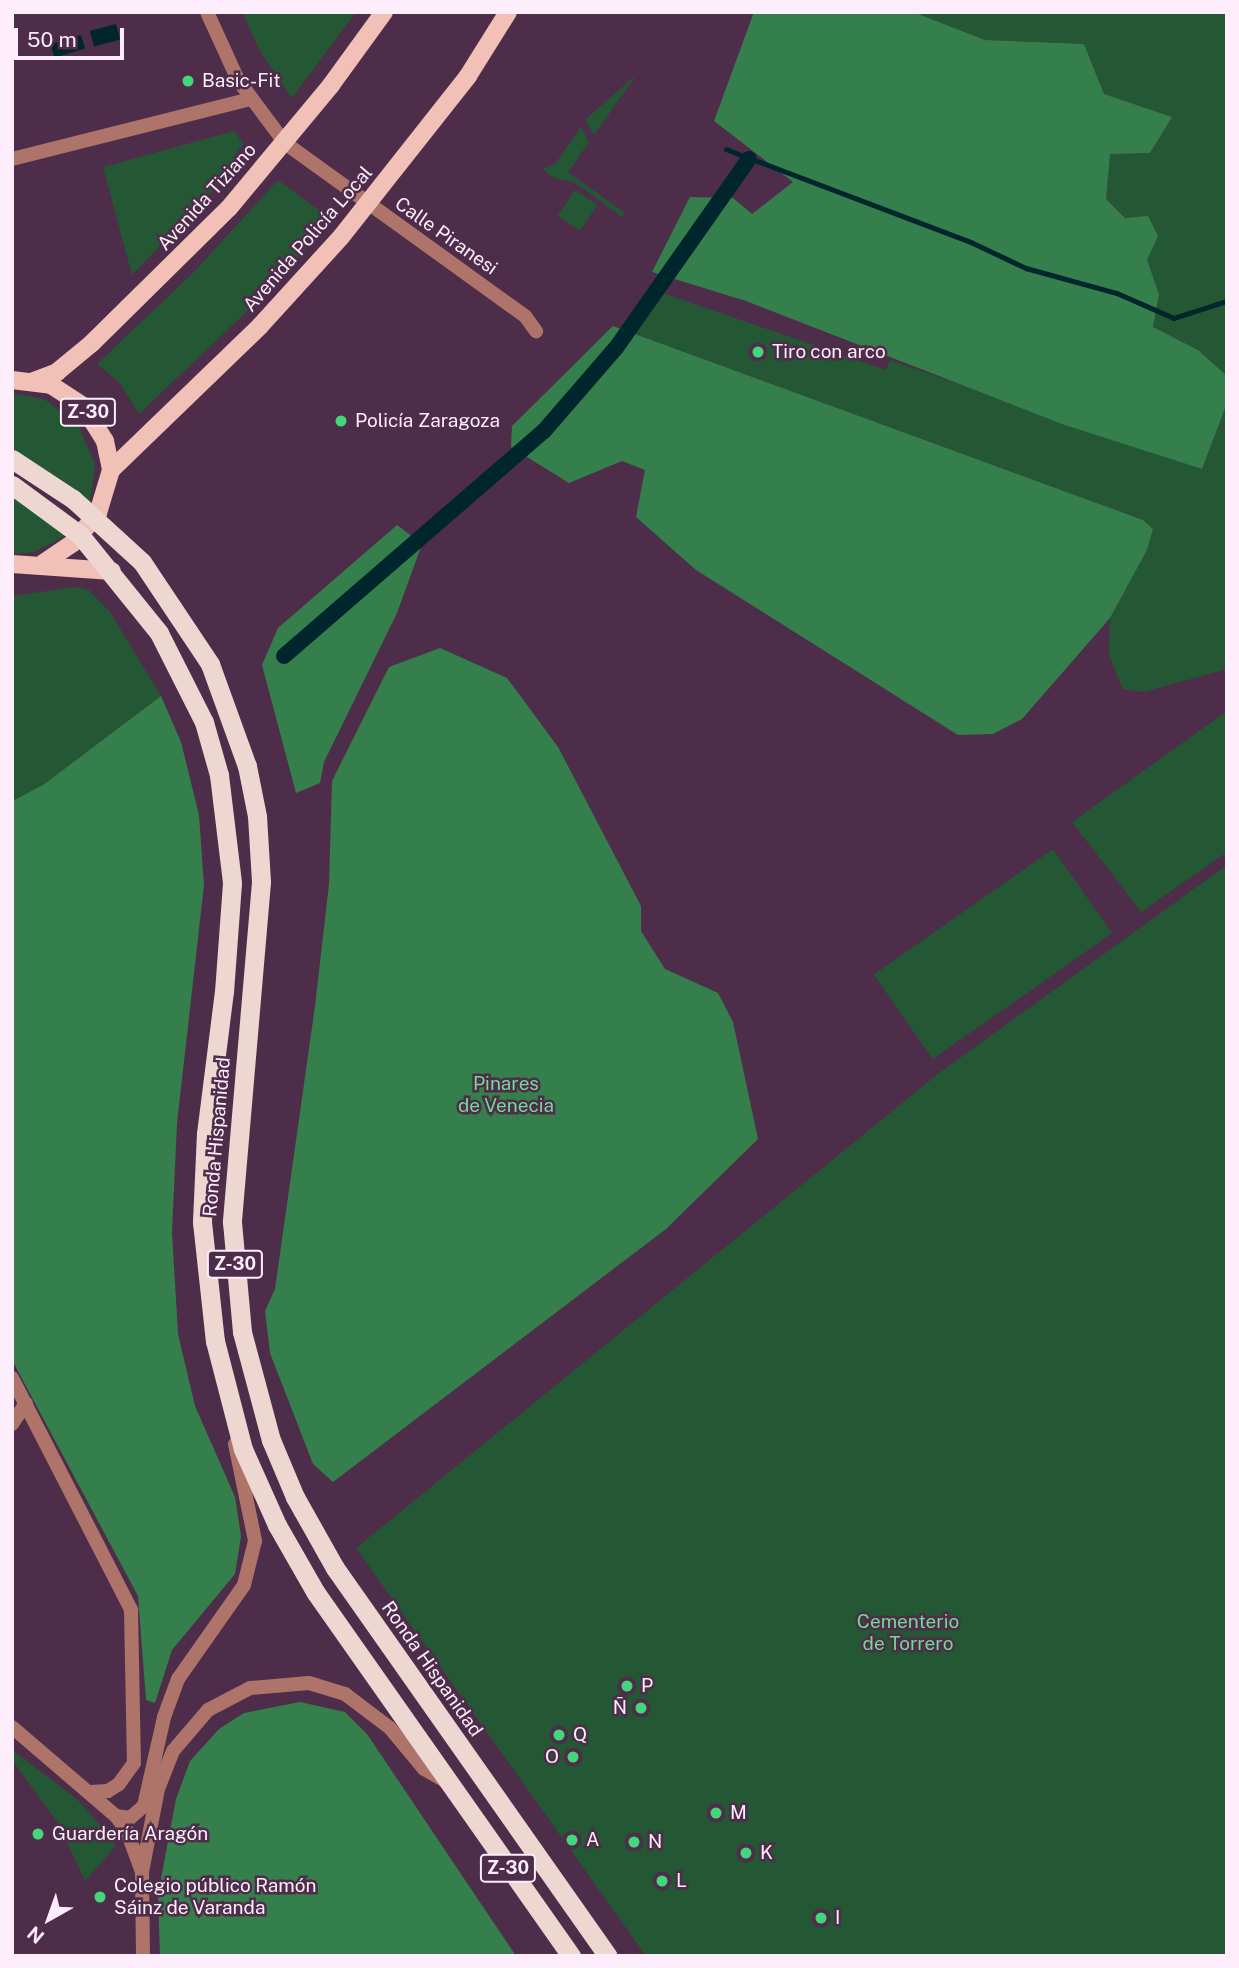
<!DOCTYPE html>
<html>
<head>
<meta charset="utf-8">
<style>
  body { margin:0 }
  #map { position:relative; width:1239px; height:1968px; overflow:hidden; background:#4e2d4a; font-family:"Public Sans",sans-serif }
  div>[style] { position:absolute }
  .green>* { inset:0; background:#245734; transform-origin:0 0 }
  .forest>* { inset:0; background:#357f4d }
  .water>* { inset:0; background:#00262d; transform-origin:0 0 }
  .stream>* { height:4.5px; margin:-2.25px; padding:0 2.25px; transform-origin:2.25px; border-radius:2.25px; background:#00262d }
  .canal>* { height:16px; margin:-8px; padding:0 8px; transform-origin:8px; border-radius:8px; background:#00262d }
  .minor>* { height:14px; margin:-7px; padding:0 7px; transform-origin:7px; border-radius:7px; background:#ae7469 }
  .tertiary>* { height:14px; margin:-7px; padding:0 7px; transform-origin:7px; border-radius:7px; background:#ae7469 }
  .primary>* { height:18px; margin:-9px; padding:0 9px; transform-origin:9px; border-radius:9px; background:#f1c1b7 }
  .trunk>* { height:19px; margin:-9.5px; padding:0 9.5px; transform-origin:9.5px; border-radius:9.5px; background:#eed6d1 }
  .dots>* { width:19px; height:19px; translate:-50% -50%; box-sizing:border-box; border:4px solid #4e2d4a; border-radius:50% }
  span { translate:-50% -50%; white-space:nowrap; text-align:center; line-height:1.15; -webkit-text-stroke:5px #4e2d4a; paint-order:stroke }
  .shield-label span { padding:2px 5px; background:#4e2d4a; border:2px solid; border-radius:5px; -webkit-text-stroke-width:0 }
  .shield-label { font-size:18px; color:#feedfb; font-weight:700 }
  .poi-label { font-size:19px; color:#feedfb }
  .left { translate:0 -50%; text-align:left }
  .right { translate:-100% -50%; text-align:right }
  .street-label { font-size:19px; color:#feedfb }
  .park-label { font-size:19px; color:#75d993 }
  .frame { position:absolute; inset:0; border:14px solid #feedfb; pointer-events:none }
  .north { position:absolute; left:14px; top:1884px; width:70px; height:70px; -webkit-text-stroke:5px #4e2d4a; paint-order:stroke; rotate:220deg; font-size:19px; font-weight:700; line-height:28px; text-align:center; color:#feedfb }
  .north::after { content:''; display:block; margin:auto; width:24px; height:32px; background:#feedfb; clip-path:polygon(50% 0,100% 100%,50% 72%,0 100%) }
  .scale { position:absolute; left:14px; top:28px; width:110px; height:32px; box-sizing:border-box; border:4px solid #feedfb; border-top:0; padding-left:9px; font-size:21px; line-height:24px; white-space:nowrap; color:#feedfb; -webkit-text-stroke:5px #4e2d4a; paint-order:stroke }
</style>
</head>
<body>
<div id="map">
  <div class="green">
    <i style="clip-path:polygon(242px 12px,356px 12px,292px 98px,261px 53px)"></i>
    <i style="clip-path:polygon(913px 12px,1227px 12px,1227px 376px,1198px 350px,1153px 327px,1159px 294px,1147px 260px,1126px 218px,1106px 199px,1109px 154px,1150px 153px,1172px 117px,1104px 94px,1084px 44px,985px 40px)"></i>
    <i style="clip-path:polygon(637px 74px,594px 135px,585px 120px)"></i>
    <i style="clip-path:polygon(581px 127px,589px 142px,568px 172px,625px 213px,622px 217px,574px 182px,554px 178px,542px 169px,555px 164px)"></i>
    <i style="clip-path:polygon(234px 131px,244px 144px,233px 157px,239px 163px,132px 275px,103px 167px)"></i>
    <i style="clip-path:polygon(278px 180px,332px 220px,260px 299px,139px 414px,120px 383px,97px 364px,194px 272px)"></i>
    <i style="left:575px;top:190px;width:27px;height:31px;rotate:34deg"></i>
    <i style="clip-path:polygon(648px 288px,886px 370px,890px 360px,1202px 469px,1227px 403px,1227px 669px,1144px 692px,1123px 689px,1109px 655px,1110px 618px,1147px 550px,1153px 529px,1143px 520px,632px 333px)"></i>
    <i style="clip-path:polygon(12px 393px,44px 399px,78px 425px,95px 464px,90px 504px,12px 448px)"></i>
    <i style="clip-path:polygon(12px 497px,35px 512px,65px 536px,34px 552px,12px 554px)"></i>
    <i style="clip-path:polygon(76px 587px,89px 590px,110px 612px,161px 696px,43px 785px,12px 801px,12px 596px)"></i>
    <i style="clip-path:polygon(1227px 711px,1227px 852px,1141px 912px,1072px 822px)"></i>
    <i style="left:1053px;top:849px;width:103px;height:219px;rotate:55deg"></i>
    <i style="clip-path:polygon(1227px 865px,1227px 1956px,646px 1956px,356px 1548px,939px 1073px)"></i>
    <i style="clip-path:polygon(12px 1750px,78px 1800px,113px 1840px,116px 1846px,85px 1881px,58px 1823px,12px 1760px)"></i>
  </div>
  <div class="forest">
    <i style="clip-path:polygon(754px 12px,913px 12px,985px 40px,1084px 44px,1104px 94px,1172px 117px,1150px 153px,1110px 154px,1106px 199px,1125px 218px,1148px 216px,1158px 236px,1147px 260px,1159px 294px,1153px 327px,1198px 350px,1227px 376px,1227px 403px,1202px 469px,1062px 424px,746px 301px,652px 272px,690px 197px,733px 198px,752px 214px,793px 182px,714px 121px)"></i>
    <i style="clip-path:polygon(613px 326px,1143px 520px,1153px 529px,1147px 550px,1110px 618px,1022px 719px,993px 734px,958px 735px,696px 570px,636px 517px,645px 470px,622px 461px,569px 483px,511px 447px,512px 426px)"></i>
    <i style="clip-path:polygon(397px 525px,422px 544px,397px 613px,324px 762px,320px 783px,296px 793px,262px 665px,278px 628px)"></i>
    <i style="clip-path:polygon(440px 648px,507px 678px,558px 747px,641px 906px,641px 931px,665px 969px,718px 993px,733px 1022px,758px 1139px,666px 1229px,333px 1482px,313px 1464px,270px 1353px,265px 1311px,275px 1289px,315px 1006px,329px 884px,332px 781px,389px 667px)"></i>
    <i style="clip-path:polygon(161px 696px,181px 742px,199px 815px,204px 885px,177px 1123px,172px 1232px,178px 1334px,195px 1406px,235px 1497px,241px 1536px,235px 1574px,172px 1650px,155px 1703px,146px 1700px,138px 1596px,12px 1360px,12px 801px,43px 785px)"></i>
    <i style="clip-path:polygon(300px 1702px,345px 1712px,367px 1734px,516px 1956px,160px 1956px,158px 1895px,176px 1799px,190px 1761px,219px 1729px,244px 1713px)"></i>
  </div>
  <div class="water">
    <i style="left:116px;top:24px;width:16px;height:27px;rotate:75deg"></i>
    <i style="left:81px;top:35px;width:14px;height:32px;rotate:73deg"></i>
  </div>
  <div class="stream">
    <i style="left:726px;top:149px;width:262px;rotate:20.8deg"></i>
    <i style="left:971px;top:242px;width:61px;rotate:25.3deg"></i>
    <i style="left:1026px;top:268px;width:94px;rotate:15.4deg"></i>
    <i style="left:1117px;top:293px;width:62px;rotate:23.7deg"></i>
    <i style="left:1174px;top:318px;width:56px;rotate:-17.8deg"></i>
  </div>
  <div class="canal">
    <i style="left:284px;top:656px;width:344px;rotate:-40.9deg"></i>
    <i style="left:544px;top:431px;width:110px;rotate:-49.1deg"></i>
    <i style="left:616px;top:348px;width:231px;rotate:-54.9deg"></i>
  </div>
  <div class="minor">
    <i style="left:207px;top:12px;width:75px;rotate:65.5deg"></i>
    <i style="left:238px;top:80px;width:79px;rotate:53.3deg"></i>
    <i style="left:285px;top:143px;width:296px;rotate:35.8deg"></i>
    <i style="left:525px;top:316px;width:19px;rotate:54deg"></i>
    <i style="left:12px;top:159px;width:245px;rotate:-14.1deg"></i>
    <i style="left:12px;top:1378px;width:261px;rotate:62.8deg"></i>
    <i style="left:131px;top:1610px;width:153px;rotate:88.9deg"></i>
    <i style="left:134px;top:1763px;width:26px;rotate:126deg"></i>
    <i style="left:119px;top:1784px;width:13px;rotate:148deg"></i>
    <i style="left:108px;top:1791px;width:18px;rotate:177deg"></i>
    <i style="left:12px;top:1424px;width:25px;rotate:-56deg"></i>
    <i style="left:235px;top:1444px;width:99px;rotate:78.3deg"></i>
  </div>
  <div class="tertiary">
    <i style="left:12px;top:1727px;width:137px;rotate:40.6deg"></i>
    <i style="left:116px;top:1816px;width:19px;rotate:54deg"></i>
    <i style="left:127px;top:1831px;width:44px;rotate:69.9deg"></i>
    <i style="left:142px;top:1872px;width:84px;rotate:89.3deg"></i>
    <i style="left:116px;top:1816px;width:14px;rotate:8deg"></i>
    <i style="left:130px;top:1818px;width:18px;rotate:-41deg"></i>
    <i style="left:144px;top:1806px;width:91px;rotate:-77.3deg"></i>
    <i style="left:164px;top:1717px;width:40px;rotate:-69.8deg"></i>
    <i style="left:178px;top:1679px;width:115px;rotate:-54.9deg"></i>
    <i style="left:244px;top:1585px;width:45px;rotate:-76deg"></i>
    <i style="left:142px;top:1872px;width:85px;rotate:-79.1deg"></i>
    <i style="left:158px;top:1789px;width:41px;rotate:-68.5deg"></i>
    <i style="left:173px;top:1751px;width:54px;rotate:-49.5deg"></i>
    <i style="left:208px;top:1710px;width:47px;rotate:-27.6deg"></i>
    <i style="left:250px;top:1688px;width:59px;rotate:-4.8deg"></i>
    <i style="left:309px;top:1683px;width:38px;rotate:17deg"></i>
    <i style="left:345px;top:1694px;width:56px;rotate:37.1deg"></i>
    <i style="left:390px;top:1728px;width:53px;rotate:50.3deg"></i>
    <i style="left:424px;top:1769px;width:25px;rotate:29deg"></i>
  </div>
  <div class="primary">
    <i style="left:12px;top:380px;width:39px;rotate:7deg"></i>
    <i style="left:51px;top:385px;width:38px;rotate:33deg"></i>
    <i style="left:83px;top:406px;width:41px;rotate:57.8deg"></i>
    <i style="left:105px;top:441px;width:30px;rotate:78deg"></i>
    <i style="left:111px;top:470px;width:45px;rotate:106.8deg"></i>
    <i style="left:98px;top:513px;width:39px;rotate:130deg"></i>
    <i style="left:73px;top:543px;width:36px;rotate:146deg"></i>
    <i style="left:34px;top:381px;width:25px;rotate:-21deg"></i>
    <i style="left:57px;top:372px;width:45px;rotate:-39.6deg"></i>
    <i style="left:92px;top:343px;width:192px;rotate:-44.6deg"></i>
    <i style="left:229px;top:208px;width:160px;rotate:-50.3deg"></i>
    <i style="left:331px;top:85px;width:90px;rotate:-54deg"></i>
    <i style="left:111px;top:470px;width:207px;rotate:-44deg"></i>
    <i style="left:260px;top:326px;width:120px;rotate:-47.7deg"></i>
    <i style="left:341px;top:237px;width:205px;rotate:-51.7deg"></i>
    <i style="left:468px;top:76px;width:75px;rotate:-58deg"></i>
    <i style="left:12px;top:564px;width:100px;rotate:4deg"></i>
  </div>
  <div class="trunk">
    <i style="left:12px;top:459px;width:73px;rotate:33.3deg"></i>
    <i style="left:73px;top:499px;width:93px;rotate:42.4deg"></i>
    <i style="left:142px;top:562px;width:123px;rotate:56.3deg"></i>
    <i style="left:210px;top:664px;width:109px;rotate:70.1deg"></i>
    <i style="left:247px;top:766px;width:51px;rotate:78.7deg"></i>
    <i style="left:257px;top:816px;width:66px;rotate:86.5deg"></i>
    <i style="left:261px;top:882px;width:341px;rotate:94.9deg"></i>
    <i style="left:232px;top:1222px;width:110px;rotate:84.8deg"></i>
    <i style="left:242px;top:1332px;width:112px;rotate:75deg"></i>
    <i style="left:271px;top:1440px;width:62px;rotate:67.2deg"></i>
    <i style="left:295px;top:1497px;width:81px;rotate:60.6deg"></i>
    <i style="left:335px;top:1568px;width:474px;rotate:54.9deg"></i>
    <i style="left:12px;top:485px;width:84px;rotate:36.3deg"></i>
    <i style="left:80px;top:535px;width:126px;rotate:51.1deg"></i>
    <i style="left:159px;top:633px;width:100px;rotate:63.2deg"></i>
    <i style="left:204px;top:722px;width:55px;rotate:74.2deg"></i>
    <i style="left:219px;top:775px;width:109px;rotate:83.1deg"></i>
    <i style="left:232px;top:883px;width:108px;rotate:94.2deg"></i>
    <i style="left:224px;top:991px;width:143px;rotate:97.2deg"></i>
    <i style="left:206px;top:1133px;width:89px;rotate:92.6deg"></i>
    <i style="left:202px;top:1222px;width:120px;rotate:83.8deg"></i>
    <i style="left:215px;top:1341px;width:112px;rotate:75.5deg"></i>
    <i style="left:243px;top:1449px;width:83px;rotate:65.9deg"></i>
    <i style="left:277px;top:1525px;width:78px;rotate:60.2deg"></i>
    <i style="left:316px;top:1593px;width:444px;rotate:54.9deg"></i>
  </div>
  <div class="dots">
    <i style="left:188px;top:81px;background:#43d77b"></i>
    <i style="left:758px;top:352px;background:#43d77b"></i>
    <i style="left:341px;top:421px;background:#43d77b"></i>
    <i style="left:627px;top:1686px;background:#43d77b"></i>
    <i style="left:641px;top:1708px;background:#43d77b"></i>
    <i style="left:559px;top:1735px;background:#43d77b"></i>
    <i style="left:573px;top:1757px;background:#43d77b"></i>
    <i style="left:716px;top:1813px;background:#43d77b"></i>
    <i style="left:38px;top:1834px;background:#43d77b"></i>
    <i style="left:572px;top:1840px;background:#43d77b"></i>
    <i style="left:634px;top:1842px;background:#43d77b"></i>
    <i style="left:746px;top:1853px;background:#43d77b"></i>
    <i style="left:662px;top:1881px;background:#43d77b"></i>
    <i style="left:100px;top:1897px;background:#43d77b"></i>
    <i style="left:821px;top:1918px;background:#43d77b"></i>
  </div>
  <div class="shield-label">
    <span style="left:88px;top:412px">Z-30</span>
    <span style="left:235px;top:1264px">Z-30</span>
    <span style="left:508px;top:1868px">Z-30</span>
  </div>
  <div class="poi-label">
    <span class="left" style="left:202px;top:81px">Basic-Fit</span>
    <span class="left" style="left:772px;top:352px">Tiro con arco</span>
    <span class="left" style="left:355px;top:421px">Policía Zaragoza</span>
    <span class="left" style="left:641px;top:1686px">P</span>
    <span class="right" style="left:627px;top:1708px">Ñ</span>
    <span class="left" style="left:573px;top:1735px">Q</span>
    <span class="right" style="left:559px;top:1757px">O</span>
    <span class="left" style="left:730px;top:1813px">M</span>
    <span class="left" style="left:52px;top:1834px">Guardería Aragón</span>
    <span class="left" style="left:586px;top:1840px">A</span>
    <span class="left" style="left:648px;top:1842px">N</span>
    <span class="left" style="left:760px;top:1853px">K</span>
    <span class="left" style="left:676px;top:1881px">L</span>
    <span class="left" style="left:114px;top:1897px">Colegio público Ramón<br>Sáinz de Varanda</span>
    <span class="left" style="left:835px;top:1918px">I</span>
  </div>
  <div class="street-label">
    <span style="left:207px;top:197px;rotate:-48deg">Avenida Tiziano</span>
    <span style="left:446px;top:236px;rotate:35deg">Calle Piranesi</span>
    <span style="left:308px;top:239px;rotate:-49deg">Avenida Policía Local</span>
    <span style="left:217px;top:1137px;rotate:-85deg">Ronda Hispanidad</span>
    <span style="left:432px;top:1669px;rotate:55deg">Ronda Hispanidad</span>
  </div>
  <div class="park-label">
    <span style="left:506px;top:1095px">Pinares<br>de Venecia</span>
    <span style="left:908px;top:1633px">Cementerio<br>de Torrero</span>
  </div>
  <div class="frame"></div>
  <div class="north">N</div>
  <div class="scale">50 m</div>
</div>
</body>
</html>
